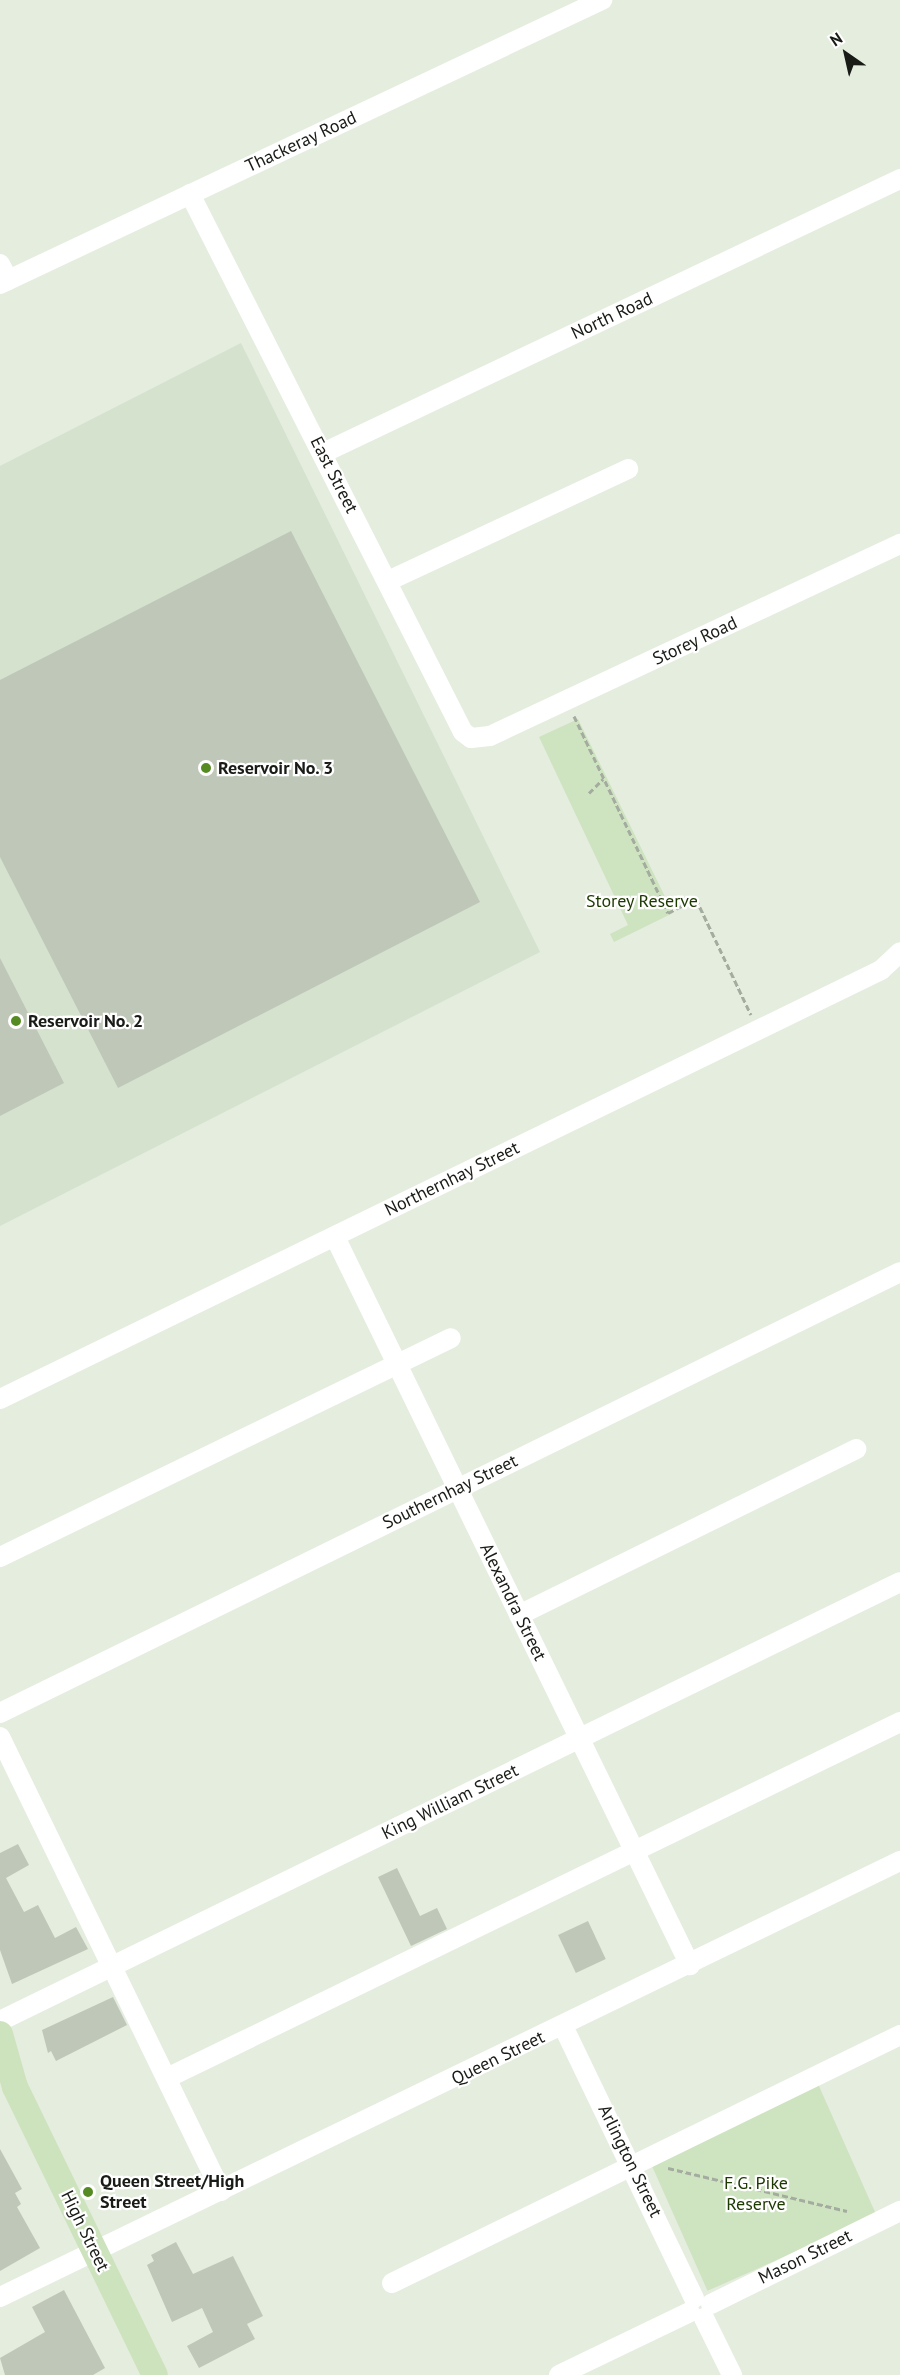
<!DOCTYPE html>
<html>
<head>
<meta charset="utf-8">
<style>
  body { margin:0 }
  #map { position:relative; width:900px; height:2375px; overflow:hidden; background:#e4edde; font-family:"PT Sans",sans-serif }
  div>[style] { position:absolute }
  .built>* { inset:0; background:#d5e2cd }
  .green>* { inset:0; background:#cee3c0; transform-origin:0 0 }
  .building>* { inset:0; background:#bfc7b9; transform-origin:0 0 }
  .path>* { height:3px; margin-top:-1.5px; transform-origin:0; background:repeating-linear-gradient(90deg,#a4ab9f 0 6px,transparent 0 9px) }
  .minor>* { height:20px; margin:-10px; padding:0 10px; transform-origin:10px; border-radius:10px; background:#fff }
  .major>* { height:26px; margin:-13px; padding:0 13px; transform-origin:13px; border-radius:13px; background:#cde3bd }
  .dots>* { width:16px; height:16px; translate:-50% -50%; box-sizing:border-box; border:3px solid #fff; border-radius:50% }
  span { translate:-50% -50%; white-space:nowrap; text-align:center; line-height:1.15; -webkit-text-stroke:4.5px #fff; paint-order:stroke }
  .street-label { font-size:18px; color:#181b16 }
  .poi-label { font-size:18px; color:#181b16; font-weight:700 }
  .left { translate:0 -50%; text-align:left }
  .park-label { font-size:18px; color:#1c3900 }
  .north { position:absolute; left:816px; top:24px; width:60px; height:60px; -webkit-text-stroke:4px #fff; paint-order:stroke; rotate:326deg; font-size:16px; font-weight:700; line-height:24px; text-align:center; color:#181b16 }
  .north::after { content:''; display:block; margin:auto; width:21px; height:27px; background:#181b16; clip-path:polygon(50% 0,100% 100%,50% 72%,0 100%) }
</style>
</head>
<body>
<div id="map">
  <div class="built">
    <i style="clip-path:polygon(241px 343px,540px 952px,0 1226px,0 466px)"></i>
  </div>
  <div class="green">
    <i style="clip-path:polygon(578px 719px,673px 913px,614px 942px,610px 934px,628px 925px,539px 737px)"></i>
    <i style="left:818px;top:2084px;width:144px;height:185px;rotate:66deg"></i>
  </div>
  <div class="building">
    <i style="clip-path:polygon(291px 531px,480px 902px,118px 1088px,0 857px,0 680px)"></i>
    <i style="clip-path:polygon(0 958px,64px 1083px,0 1116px)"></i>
    <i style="clip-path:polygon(18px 1844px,29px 1865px,6px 1878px,24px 1912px,38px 1905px,55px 1938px,76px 1927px,88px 1949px,12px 1984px,0 1950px,0 1853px)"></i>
    <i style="clip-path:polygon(397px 1868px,420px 1916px,437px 1908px,447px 1929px,411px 1946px,378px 1877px)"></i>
    <i style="left:588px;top:1921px;width:42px;height:33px;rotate:65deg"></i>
    <i style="clip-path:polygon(113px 1997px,127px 2025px,56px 2061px,51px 2051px,48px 2053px,42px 2030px)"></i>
    <i style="clip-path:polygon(0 2149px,22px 2189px,15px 2193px,21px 2204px,17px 2207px,40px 2248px,0 2271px)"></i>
    <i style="clip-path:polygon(176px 2242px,193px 2274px,233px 2256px,263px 2316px,247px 2324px,255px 2339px,199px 2368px,187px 2346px,213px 2332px,202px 2308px,172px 2322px,147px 2265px,154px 2261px,151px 2255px)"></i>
    <i style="clip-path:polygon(64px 2290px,105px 2368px,93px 2375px,5px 2375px,0 2358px,45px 2332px,32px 2307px)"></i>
  </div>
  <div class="path">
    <i style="left:574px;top:716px;width:218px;rotate:64.5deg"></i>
    <i style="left:668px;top:913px;width:31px;rotate:-27deg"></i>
    <i style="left:696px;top:899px;width:128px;rotate:64.6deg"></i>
    <i style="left:589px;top:793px;width:20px;rotate:-45deg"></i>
    <i style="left:668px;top:2168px;width:184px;rotate:13.5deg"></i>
  </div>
  <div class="minor">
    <i style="left:190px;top:194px;width:603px;rotate:63.1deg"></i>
    <i style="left:463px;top:732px;width:10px;rotate:37deg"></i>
    <i style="left:471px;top:738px;width:19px;rotate:-6deg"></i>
    <i style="left:490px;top:736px;width:453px;rotate:-25.1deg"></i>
    <i style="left:0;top:264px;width:18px;rotate:63deg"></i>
    <i style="left:0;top:284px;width:666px;rotate:-25.26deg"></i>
    <i style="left:323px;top:453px;width:639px;rotate:-25.4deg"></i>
    <i style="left:388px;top:581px;width:265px;rotate:-25deg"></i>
    <i style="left:336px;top:1239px;width:808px;rotate:64.01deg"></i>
    <i style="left:0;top:1399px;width:980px;rotate:-25.96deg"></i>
    <i style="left:881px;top:970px;width:26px;rotate:-43deg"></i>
    <i style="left:0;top:1557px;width:501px;rotate:-25.9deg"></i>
    <i style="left:519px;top:1615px;width:376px;rotate:-26.2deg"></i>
    <i style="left:0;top:1713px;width:1002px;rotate:-26.1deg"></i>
    <i style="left:0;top:1737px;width:505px;rotate:64.04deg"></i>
    <i style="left:0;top:2021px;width:1001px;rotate:-26deg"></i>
    <i style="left:563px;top:2026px;width:302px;rotate:64.3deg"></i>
    <i style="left:167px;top:2078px;width:815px;rotate:-25.9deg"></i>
    <i style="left:392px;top:2283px;width:565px;rotate:-26.02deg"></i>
    <i style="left:0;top:2297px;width:1000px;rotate:-25.85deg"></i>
    <i style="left:711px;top:2304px;width:211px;rotate:-26.2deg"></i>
    <i style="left:704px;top:2318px;width:64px;rotate:63.8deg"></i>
    <i style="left:559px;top:2375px;width:145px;rotate:-25.7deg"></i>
  </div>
  <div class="major">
    <i style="left:0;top:2034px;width:55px;rotate:74.2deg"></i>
    <i style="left:15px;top:2087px;width:320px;rotate:64.1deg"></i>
  </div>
  <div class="dots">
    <i style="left:206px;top:768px;background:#568b23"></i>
    <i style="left:16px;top:1021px;background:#568b23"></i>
    <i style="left:88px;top:2192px;background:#568b23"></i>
  </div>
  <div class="street-label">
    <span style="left:301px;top:142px;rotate:-25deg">Thackeray Road</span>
    <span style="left:612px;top:316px;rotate:-25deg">North Road</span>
    <span style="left:334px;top:475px;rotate:63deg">East Street</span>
    <span style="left:695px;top:641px;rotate:-25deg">Storey Road</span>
    <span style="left:452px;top:1179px;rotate:-26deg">Northernhay Street</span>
    <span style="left:450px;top:1492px;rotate:-26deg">Southernhay Street</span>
    <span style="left:513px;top:1602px;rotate:64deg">Alexandra Street</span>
    <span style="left:450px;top:1802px;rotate:-26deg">King William Street</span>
    <span style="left:498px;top:2058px;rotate:-26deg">Queen Street</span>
    <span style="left:630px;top:2161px;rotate:64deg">Arlington Street</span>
    <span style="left:85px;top:2231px;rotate:64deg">High Street</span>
    <span style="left:805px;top:2257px;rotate:-26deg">Mason Street</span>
  </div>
  <div class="poi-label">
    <span class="left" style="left:218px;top:768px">Reservoir No. 3</span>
    <span class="left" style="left:28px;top:1021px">Reservoir No. 2</span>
    <span class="left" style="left:100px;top:2192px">Queen Street/High<br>Street</span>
  </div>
  <div class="park-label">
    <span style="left:642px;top:901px">Storey Reserve</span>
    <span style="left:756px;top:2194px">F.G. Pike<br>Reserve</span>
  </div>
  <div class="north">N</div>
</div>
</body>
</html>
